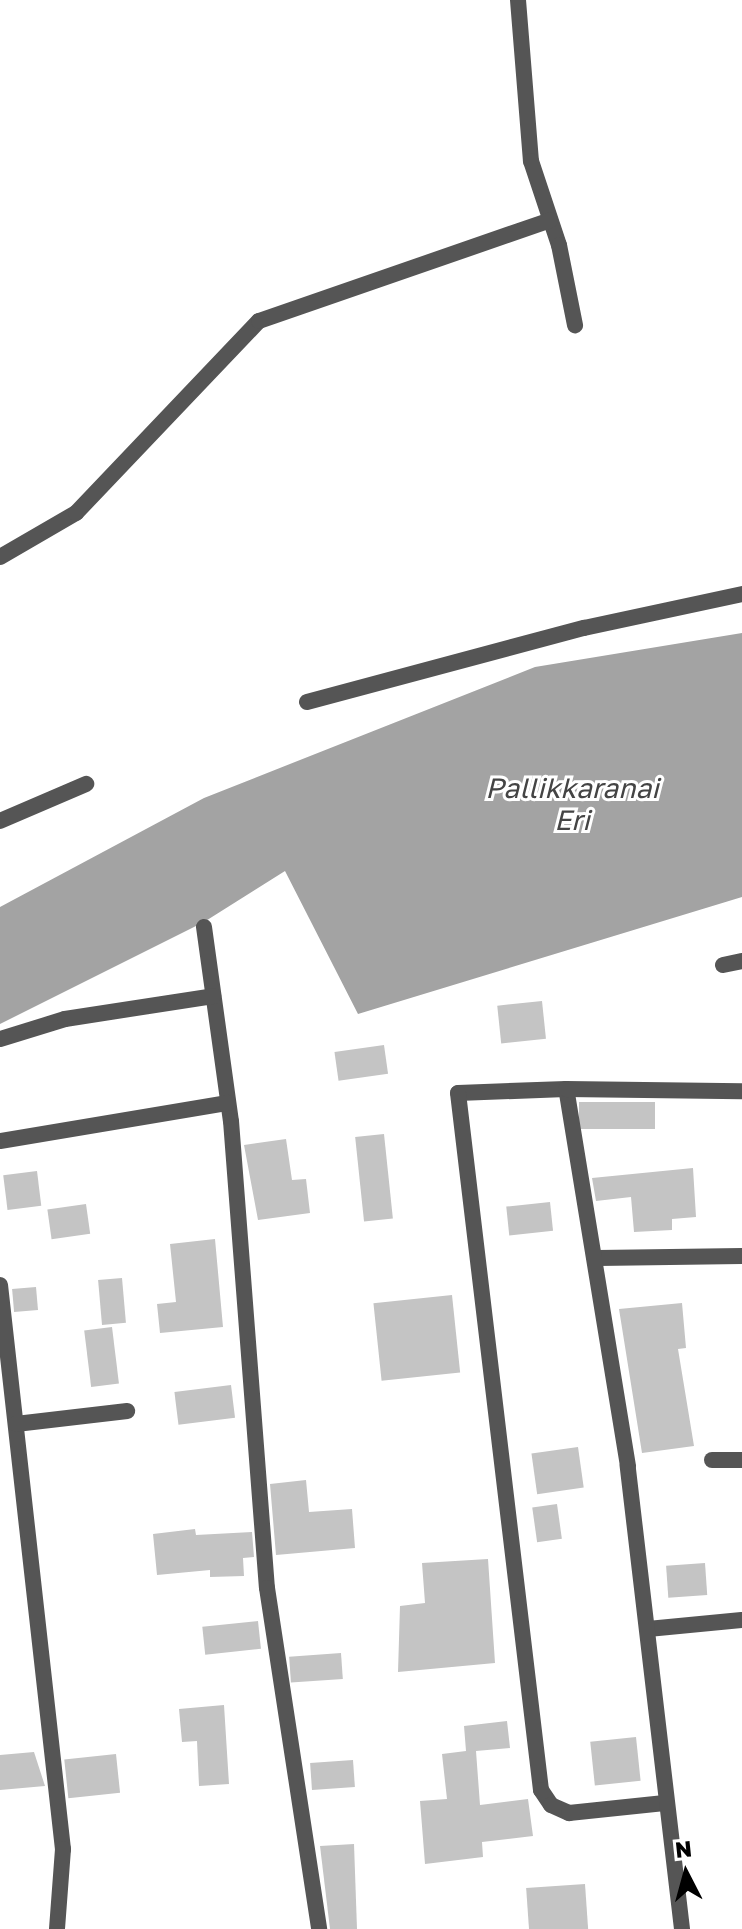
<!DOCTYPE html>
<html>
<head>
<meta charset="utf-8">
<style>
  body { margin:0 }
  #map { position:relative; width:742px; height:1929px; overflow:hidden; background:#fff; font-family:"Golos Text",sans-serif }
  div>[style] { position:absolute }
  .water>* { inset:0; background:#a3a3a3 }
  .building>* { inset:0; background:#c4c4c4; transform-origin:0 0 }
  .street>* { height:16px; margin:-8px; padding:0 8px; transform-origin:8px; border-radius:8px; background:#555 }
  span { translate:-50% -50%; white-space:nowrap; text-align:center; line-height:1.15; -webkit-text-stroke:6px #fff; paint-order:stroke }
  .water-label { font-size:28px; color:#444; font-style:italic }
  .north { position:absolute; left:646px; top:1833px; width:80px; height:80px; -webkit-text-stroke:6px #fff; paint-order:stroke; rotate:354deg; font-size:22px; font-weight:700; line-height:32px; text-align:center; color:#000 }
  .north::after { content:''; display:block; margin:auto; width:28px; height:36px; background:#000; clip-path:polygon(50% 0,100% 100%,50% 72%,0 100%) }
</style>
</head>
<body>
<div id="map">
  <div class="water">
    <i style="clip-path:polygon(742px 633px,742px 897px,358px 1014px,285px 871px,204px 922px,0 1024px,0 907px,204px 798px,535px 667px)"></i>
  </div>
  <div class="building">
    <i style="left:542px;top:1001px;width:38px;height:45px;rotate:84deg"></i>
    <i style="left:384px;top:1045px;width:29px;height:50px;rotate:82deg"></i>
    <i style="left:579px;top:1102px;width:76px;height:27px"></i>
    <i style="left:384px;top:1134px;width:85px;height:29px;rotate:84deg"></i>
    <i style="clip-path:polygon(286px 1139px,292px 1180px,306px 1179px,310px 1213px,258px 1220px,244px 1145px)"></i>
    <i style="clip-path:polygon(693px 1168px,696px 1217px,672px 1219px,672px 1230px,634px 1232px,631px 1197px,596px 1201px,592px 1178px)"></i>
    <i style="left:37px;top:1171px;width:35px;height:34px;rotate:83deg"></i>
    <i style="left:550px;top:1202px;width:29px;height:44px;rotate:84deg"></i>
    <i style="left:86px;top:1204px;width:30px;height:39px;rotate:82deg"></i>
    <i style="clip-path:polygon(215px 1239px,223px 1327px,160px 1333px,157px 1304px,176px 1302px,170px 1244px)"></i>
    <i style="left:122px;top:1278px;width:45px;height:24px;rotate:85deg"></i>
    <i style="left:36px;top:1287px;width:23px;height:24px;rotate:85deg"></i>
    <i style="left:452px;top:1295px;width:78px;height:79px;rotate:84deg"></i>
    <i style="clip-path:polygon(682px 1303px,686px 1348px,678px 1349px,694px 1446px,642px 1453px,619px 1309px)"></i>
    <i style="left:112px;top:1327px;width:57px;height:28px;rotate:83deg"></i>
    <i style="left:231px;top:1385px;width:33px;height:57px;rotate:83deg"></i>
    <i style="left:578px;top:1447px;width:41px;height:47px;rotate:82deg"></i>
    <i style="clip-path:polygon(306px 1480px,309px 1512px,352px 1509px,355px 1548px,276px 1555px,270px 1484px)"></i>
    <i style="left:557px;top:1504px;width:35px;height:25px;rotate:82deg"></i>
    <i style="clip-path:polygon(195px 1529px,196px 1535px,252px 1532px,254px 1557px,243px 1558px,244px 1576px,210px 1577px,210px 1570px,157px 1575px,153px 1534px)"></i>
    <i style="clip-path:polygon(488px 1559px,495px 1663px,398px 1672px,400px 1606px,425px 1603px,422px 1563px)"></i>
    <i style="left:705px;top:1563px;width:32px;height:39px;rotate:86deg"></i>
    <i style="left:258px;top:1621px;width:28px;height:56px;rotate:84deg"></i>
    <i style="left:341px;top:1653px;width:26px;height:52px;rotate:86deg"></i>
    <i style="clip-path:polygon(224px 1705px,229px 1784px,199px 1786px,197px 1741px,182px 1742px,179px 1709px)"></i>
    <i style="clip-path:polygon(507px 1721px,510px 1748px,476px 1751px,480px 1805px,528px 1799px,533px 1836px,482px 1842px,483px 1857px,425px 1864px,420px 1801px,447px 1799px,442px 1754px,466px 1751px,464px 1726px)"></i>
    <i style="left:636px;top:1737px;width:44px;height:46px;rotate:84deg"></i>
    <i style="clip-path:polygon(34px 1752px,45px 1786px,0 1790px,0 1755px)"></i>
    <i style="left:116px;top:1754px;width:39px;height:52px;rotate:84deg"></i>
    <i style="left:353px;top:1760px;width:27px;height:43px;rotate:86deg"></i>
    <i style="clip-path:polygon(354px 1844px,357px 1929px,330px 1929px,320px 1846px)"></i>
    <i style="left:585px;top:1884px;width:45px;height:59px;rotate:86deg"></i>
  </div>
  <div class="street">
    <i style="left:518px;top:0;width:162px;rotate:85.4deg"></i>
    <i style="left:531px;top:161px;width:89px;rotate:71.6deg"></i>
    <i style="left:559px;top:245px;width:82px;rotate:78.7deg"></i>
    <i style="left:0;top:557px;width:88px;rotate:-30.1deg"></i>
    <i style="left:76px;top:513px;width:265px;rotate:-46.4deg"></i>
    <i style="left:259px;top:321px;width:308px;rotate:-19.1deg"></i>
    <i style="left:307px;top:702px;width:287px;rotate:-15deg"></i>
    <i style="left:584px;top:628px;width:162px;rotate:-12.1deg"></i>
    <i style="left:0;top:821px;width:94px;rotate:-23.3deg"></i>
    <i style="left:204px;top:927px;width:196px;rotate:82.1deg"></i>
    <i style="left:231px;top:1121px;width:468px;rotate:85.6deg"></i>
    <i style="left:267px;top:1588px;width:345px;rotate:81.3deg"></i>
    <i style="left:723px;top:965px;width:19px;rotate:-12deg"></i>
    <i style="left:0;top:1039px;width:68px;rotate:-17.1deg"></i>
    <i style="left:65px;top:1019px;width:150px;rotate:-8.8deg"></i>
    <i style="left:566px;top:1089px;width:108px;rotate:177.9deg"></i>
    <i style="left:458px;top:1093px;width:702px;rotate:83.21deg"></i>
    <i style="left:541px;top:1790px;width:18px;rotate:56deg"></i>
    <i style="left:551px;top:1805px;width:20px;rotate:24deg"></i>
    <i style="left:569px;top:1813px;width:96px;rotate:-6deg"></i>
    <i style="left:0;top:1141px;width:231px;rotate:-9.5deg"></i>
    <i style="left:598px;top:1258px;width:144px;rotate:-0.8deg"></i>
    <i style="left:0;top:1285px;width:568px;rotate:83.63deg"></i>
    <i style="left:63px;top:1849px;width:80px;rotate:94.3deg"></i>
    <i style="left:16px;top:1424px;width:112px;rotate:-6.7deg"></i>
    <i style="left:712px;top:1460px;width:30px"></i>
    <i style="left:648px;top:1629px;width:94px;rotate:-5.5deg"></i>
    <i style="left:682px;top:1929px;width:466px;rotate:-96.7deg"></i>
    <i style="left:628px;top:1466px;width:382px;rotate:-99.3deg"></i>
    <i style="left:566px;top:1089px;width:176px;rotate:0.7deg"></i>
  </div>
  <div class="water-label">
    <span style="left:572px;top:804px">Pallikkaranai<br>Eri</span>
  </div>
  <div class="north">N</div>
</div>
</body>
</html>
